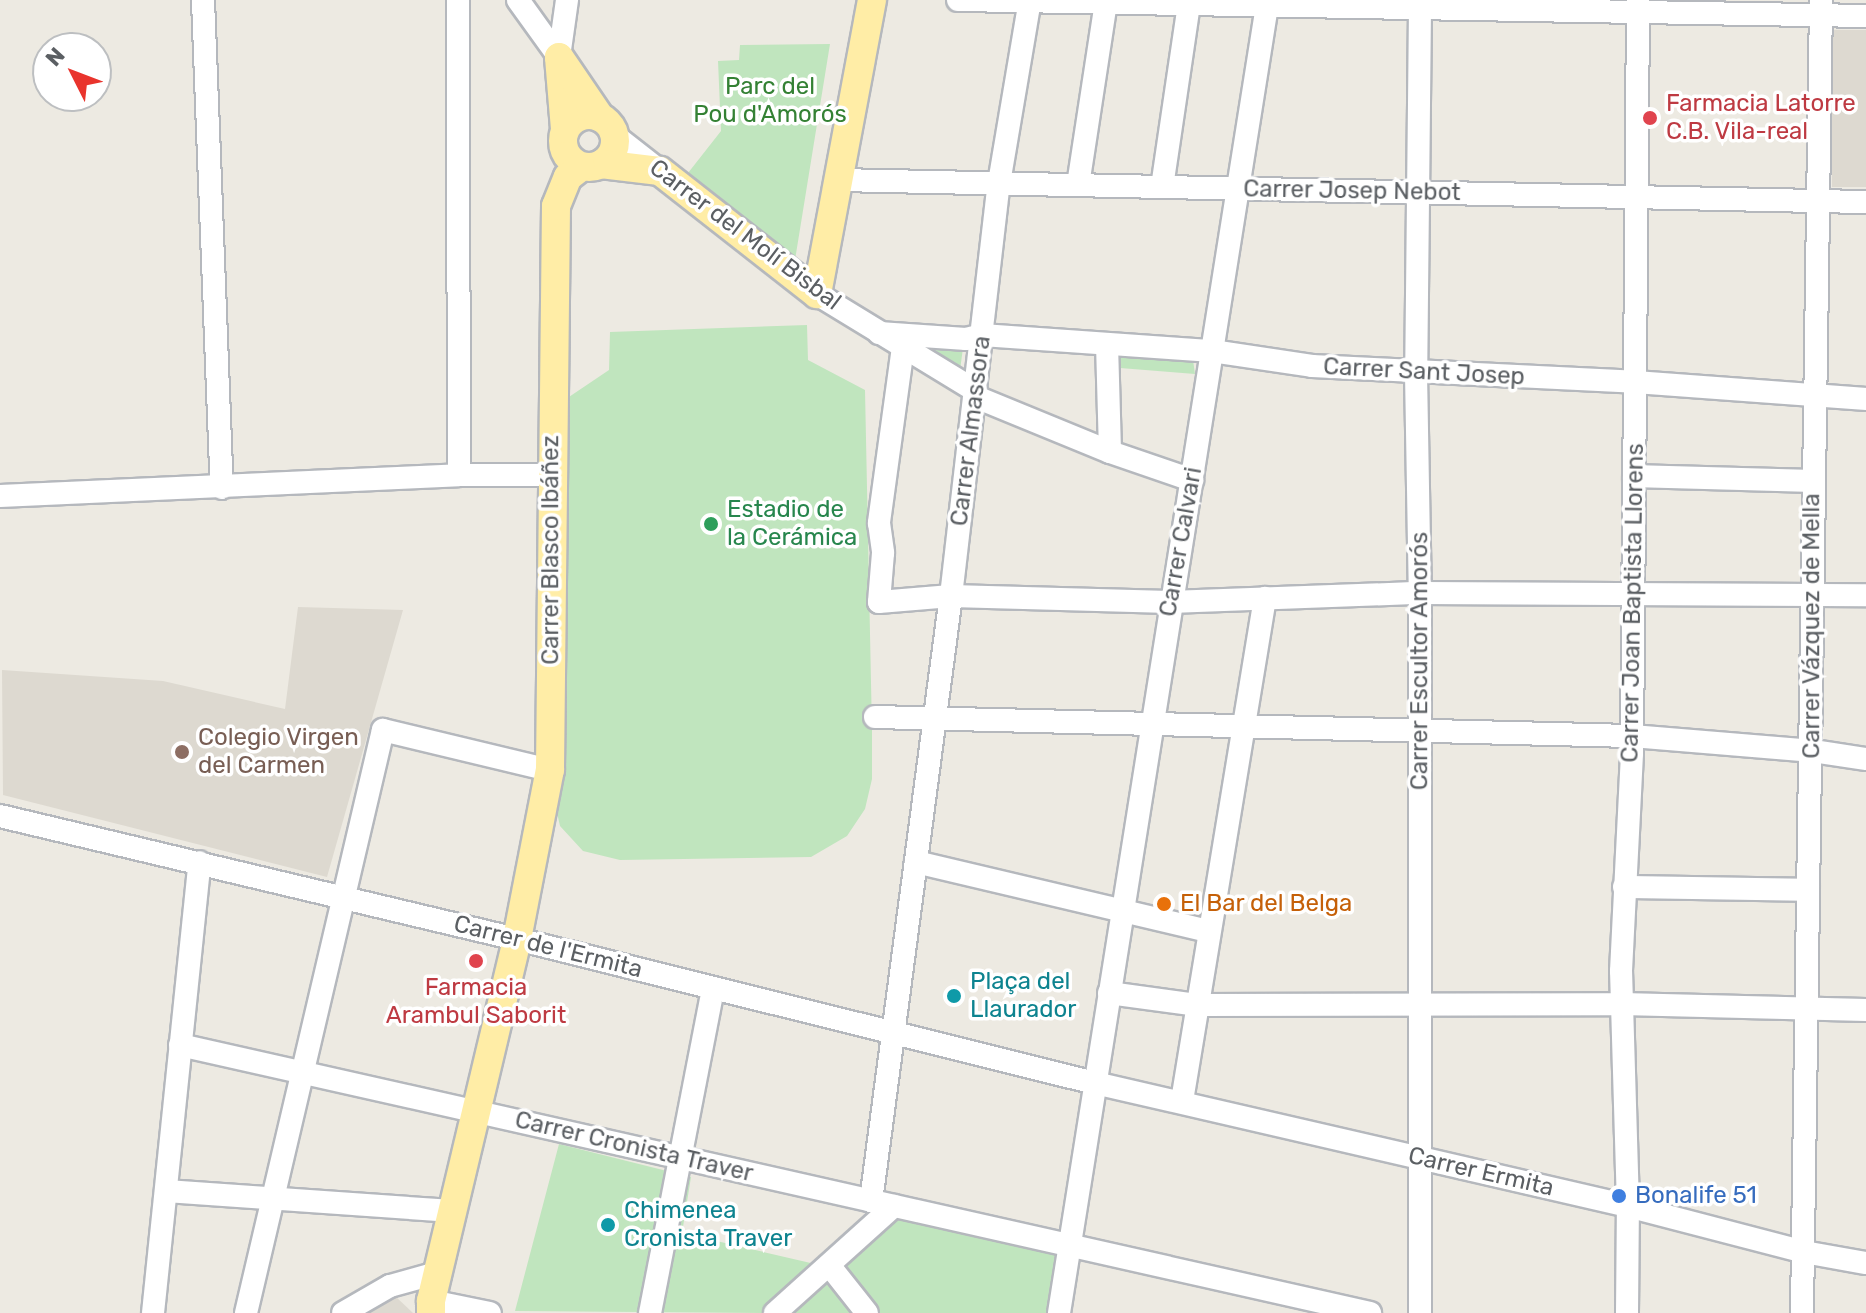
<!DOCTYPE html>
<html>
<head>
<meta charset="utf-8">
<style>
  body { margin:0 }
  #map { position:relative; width:1866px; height:1313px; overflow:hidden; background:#edeae2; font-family:Rubik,sans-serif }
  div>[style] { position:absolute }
  .education>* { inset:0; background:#ddd9d0; transform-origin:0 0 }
  .green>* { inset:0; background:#c0e5be }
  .roads { filter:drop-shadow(2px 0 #b5b8bd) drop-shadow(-2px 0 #b5b8bd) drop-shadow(0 2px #b5b8bd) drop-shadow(0 -2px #b5b8bd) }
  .minor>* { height:22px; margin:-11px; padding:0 11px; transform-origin:11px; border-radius:11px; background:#fff }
  .major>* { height:28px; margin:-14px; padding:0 14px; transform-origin:14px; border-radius:14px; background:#ffeda6 }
  .major>.ring { margin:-14px; padding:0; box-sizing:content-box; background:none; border:28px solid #ffeda6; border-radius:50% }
  .dots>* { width:22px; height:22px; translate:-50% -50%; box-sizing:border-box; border:4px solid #fff; border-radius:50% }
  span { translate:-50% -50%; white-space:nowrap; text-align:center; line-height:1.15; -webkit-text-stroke:7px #fff; paint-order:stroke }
  .park-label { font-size:24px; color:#348134 }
  .health-label { font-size:24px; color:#be3a42 }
  .left { translate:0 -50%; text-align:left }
  .street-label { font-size:24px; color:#5b5f63 }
  .leisure-label { font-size:24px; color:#27864d }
  .education-label { font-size:24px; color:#785e54 }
  .food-label { font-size:24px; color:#c56008 }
  .culture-label { font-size:24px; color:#0d838f }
  .shop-label { font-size:24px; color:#366cbe }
  .north { position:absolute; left:32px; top:32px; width:80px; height:80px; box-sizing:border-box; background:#fff; border:2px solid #bdbfc1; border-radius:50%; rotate:312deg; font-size:22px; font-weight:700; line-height:32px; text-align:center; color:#5b5f63 }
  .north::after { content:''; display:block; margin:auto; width:28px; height:36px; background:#e9342d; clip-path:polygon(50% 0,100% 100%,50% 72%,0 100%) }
</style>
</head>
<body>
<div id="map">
  <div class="education">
    <i style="left:1832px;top:30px;width:34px;height:157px"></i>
    <i style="clip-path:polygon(298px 607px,403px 610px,327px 877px,3px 795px,2px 670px,163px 681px,285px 709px)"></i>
    <i style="clip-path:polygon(394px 1295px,413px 1313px,365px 1313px)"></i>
  </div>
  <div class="green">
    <i style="clip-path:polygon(830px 44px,795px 260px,688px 173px,721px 131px,718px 61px,739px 60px,740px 45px)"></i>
    <i style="clip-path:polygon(807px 325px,808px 360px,865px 390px,872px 730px,872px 779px,865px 809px,847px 836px,811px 857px,620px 860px,583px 851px,560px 826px,553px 795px,557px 405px,609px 370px,610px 332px)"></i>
    <i style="clip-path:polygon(919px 346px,963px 348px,960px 370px)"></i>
    <i style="clip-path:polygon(1119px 352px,1193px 360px,1195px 374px,1120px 368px)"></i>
    <i style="clip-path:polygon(559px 1144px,691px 1177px,682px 1233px,815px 1264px,771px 1313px,515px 1311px)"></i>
    <i style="clip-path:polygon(894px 1206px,1060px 1253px,1051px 1313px,780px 1313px)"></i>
  </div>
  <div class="roads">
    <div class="minor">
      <i style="left:203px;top:0;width:488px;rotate:87.8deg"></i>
      <i style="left:458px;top:0;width:475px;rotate:89.9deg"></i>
      <i style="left:518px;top:0;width:70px;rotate:54.3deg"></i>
      <i style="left:958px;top:0;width:908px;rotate:1.01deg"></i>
      <i style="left:1420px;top:8px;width:365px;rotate:90.6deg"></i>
      <i style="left:1416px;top:373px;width:220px;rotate:89deg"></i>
      <i style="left:1420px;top:593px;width:720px;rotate:90deg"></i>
      <i style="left:559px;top:57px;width:58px;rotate:-82deg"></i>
      <i style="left:614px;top:135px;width:58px;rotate:38deg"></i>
      <i style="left:838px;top:180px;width:1028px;rotate:1.23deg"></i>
      <i style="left:1078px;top:185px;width:184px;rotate:-81.3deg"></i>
      <i style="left:1162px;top:187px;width:185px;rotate:-81.6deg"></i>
      <i style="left:817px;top:294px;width:186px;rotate:31.4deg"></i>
      <i style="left:879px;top:333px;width:87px;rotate:3.9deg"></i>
      <i style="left:966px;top:339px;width:16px;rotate:-14deg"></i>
      <i style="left:982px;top:335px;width:231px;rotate:4deg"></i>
      <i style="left:1212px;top:351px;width:101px;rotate:8.5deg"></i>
      <i style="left:1312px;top:366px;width:323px;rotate:2.8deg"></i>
      <i style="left:1635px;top:382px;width:232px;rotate:4.2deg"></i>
      <i style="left:1107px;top:344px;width:108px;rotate:88.4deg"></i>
      <i style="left:903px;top:347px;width:178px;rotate:97.8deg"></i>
      <i style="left:879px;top:523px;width:30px;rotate:82deg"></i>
      <i style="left:883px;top:553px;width:49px;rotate:94.7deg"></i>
      <i style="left:879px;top:602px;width:72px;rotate:-4.8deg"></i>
      <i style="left:951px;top:596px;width:219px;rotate:1.6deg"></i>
      <i style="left:1170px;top:602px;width:250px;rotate:-2.1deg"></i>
      <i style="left:1420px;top:593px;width:446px;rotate:0.3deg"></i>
      <i style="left:976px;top:397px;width:145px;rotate:22.3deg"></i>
      <i style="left:1110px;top:452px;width:87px;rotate:18.9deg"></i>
      <i style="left:1634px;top:476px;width:178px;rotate:1.6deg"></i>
      <i style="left:0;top:496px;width:459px;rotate:-2.6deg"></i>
      <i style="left:459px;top:475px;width:92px"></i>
      <i style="left:875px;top:717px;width:757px;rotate:1.44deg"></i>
      <i style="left:1632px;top:736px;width:182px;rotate:4.7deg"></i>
      <i style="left:1813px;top:751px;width:54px;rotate:8.6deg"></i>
      <i style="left:0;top:816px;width:548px;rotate:13.4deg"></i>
      <i style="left:533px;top:943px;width:579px;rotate:13.99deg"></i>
      <i style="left:1095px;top:1083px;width:547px;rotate:12.99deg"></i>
      <i style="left:1628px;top:1206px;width:182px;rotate:14.6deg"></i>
      <i style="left:1804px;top:1252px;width:63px;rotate:10.1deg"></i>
      <i style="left:916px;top:862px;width:300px;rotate:13.3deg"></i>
      <i style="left:1624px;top:887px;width:184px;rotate:0.9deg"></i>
      <i style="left:1109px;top:993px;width:90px;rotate:7.7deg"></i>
      <i style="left:1198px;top:1005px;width:424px;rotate:-0.1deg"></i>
      <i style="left:1622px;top:1004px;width:244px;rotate:1.4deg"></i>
      <i style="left:180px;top:1045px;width:1220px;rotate:12.69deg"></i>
      <i style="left:1182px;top:1101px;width:510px;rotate:-80.63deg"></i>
      <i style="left:166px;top:1191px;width:287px;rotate:4deg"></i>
      <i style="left:871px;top:1201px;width:610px;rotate:-82.47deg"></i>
      <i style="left:951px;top:596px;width:416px;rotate:-83.4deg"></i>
      <i style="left:999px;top:183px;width:186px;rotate:-80.4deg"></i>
      <i style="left:829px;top:1265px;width:61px;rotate:51.6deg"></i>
      <i style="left:431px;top:1301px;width:60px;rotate:11.5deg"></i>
      <i style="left:153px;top:1313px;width:453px;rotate:-84.1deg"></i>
      <i style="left:246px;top:1313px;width:599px;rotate:-76.78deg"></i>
      <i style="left:383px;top:730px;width:172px;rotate:13.5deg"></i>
      <i style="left:343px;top:1313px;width:54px;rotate:-29.9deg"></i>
      <i style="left:390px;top:1286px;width:49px;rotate:-15.5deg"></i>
      <i style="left:650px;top:1313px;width:331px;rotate:-79deg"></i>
      <i style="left:775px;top:1313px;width:160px;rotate:-42deg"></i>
      <i style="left:1059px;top:1313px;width:1330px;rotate:-80.96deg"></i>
      <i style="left:1627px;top:1313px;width:107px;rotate:-89.5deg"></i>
      <i style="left:1628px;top:1206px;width:235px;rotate:-91.7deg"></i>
      <i style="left:1621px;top:971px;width:218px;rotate:-87.1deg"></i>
      <i style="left:1632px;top:753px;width:753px;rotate:-89.54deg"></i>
      <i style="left:1802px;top:1313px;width:1313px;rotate:-89.17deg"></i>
    </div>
    <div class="major">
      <i class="ring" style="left:563px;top:115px;width:24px;height:24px"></i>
      <i style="left:565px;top:129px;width:72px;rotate:-94.8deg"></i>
      <i style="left:559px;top:57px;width:73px;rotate:55.7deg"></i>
      <i style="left:601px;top:164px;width:59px;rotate:6.8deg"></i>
      <i style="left:660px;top:171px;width:199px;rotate:38.1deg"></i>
      <i style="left:817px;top:294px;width:299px;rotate:-79.4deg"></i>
      <i style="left:431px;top:1313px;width:12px;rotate:-90deg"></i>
      <i style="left:431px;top:1301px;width:372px;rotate:-76.6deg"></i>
      <i style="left:517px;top:939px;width:172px;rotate:-79deg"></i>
      <i style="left:550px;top:770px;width:564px;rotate:-89.39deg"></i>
      <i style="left:556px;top:206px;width:31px;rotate:-68deg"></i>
      <i style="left:568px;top:177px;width:16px;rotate:-38deg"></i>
    </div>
  </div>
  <div class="dots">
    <i style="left:1650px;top:118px;background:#e0444e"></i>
    <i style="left:711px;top:524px;background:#2e9e5b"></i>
    <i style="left:182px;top:752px;background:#8d6e63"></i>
    <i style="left:1164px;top:904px;background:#e8710a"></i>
    <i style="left:476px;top:961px;background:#e0444e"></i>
    <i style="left:954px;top:996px;background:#0f9aa8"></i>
    <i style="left:1619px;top:1196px;background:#3f7fe0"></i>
    <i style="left:608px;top:1225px;background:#0f9aa8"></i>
  </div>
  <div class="park-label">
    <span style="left:770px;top:101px">Parc del<br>Pou d'Amorós</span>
  </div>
  <div class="health-label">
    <span class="left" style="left:1666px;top:118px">Farmacia Latorre<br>C.B. Vila-real</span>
    <span style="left:476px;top:1002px">Farmacia<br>Arambul Saborit</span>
  </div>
  <div class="street-label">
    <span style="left:1352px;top:191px;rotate:1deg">Carrer Josep Nebot</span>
    <span style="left:745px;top:235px;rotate:37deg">Carrer del Molí Bisbal</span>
    <span style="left:1424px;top:372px;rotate:3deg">Carrer Sant Josep</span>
    <span style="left:971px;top:431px;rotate:-83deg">Carrer Almassora</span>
    <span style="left:1181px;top:542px;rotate:-80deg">Carrer Calvari</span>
    <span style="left:551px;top:550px;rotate:-90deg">Carrer Blasco Ibáñez</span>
    <span style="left:1633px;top:603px;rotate:-89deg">Carrer Joan Baptista Llorens</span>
    <span style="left:1812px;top:626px;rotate:-90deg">Carrer Vázquez de Mella</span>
    <span style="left:1420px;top:661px;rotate:-90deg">Carrer Escultor Amorós</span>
    <span style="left:548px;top:947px;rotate:14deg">Carrer de l'Ermita</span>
    <span style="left:634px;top:1147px;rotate:13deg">Carrer Cronista Traver</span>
    <span style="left:1481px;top:1172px;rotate:13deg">Carrer Ermita</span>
  </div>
  <div class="leisure-label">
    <span class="left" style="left:727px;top:524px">Estadio de<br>la Cerámica</span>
  </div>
  <div class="education-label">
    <span class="left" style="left:198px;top:752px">Colegio Virgen<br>del Carmen</span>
  </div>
  <div class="food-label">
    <span class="left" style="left:1180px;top:904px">El Bar del Belga</span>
  </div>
  <div class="culture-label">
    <span class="left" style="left:970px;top:996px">Plaça del<br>Llaurador</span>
    <span class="left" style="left:624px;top:1225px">Chimenea<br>Cronista Traver</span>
  </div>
  <div class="shop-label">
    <span class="left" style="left:1635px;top:1196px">Bonalife 51</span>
  </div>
  <div class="north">N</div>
</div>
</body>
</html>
